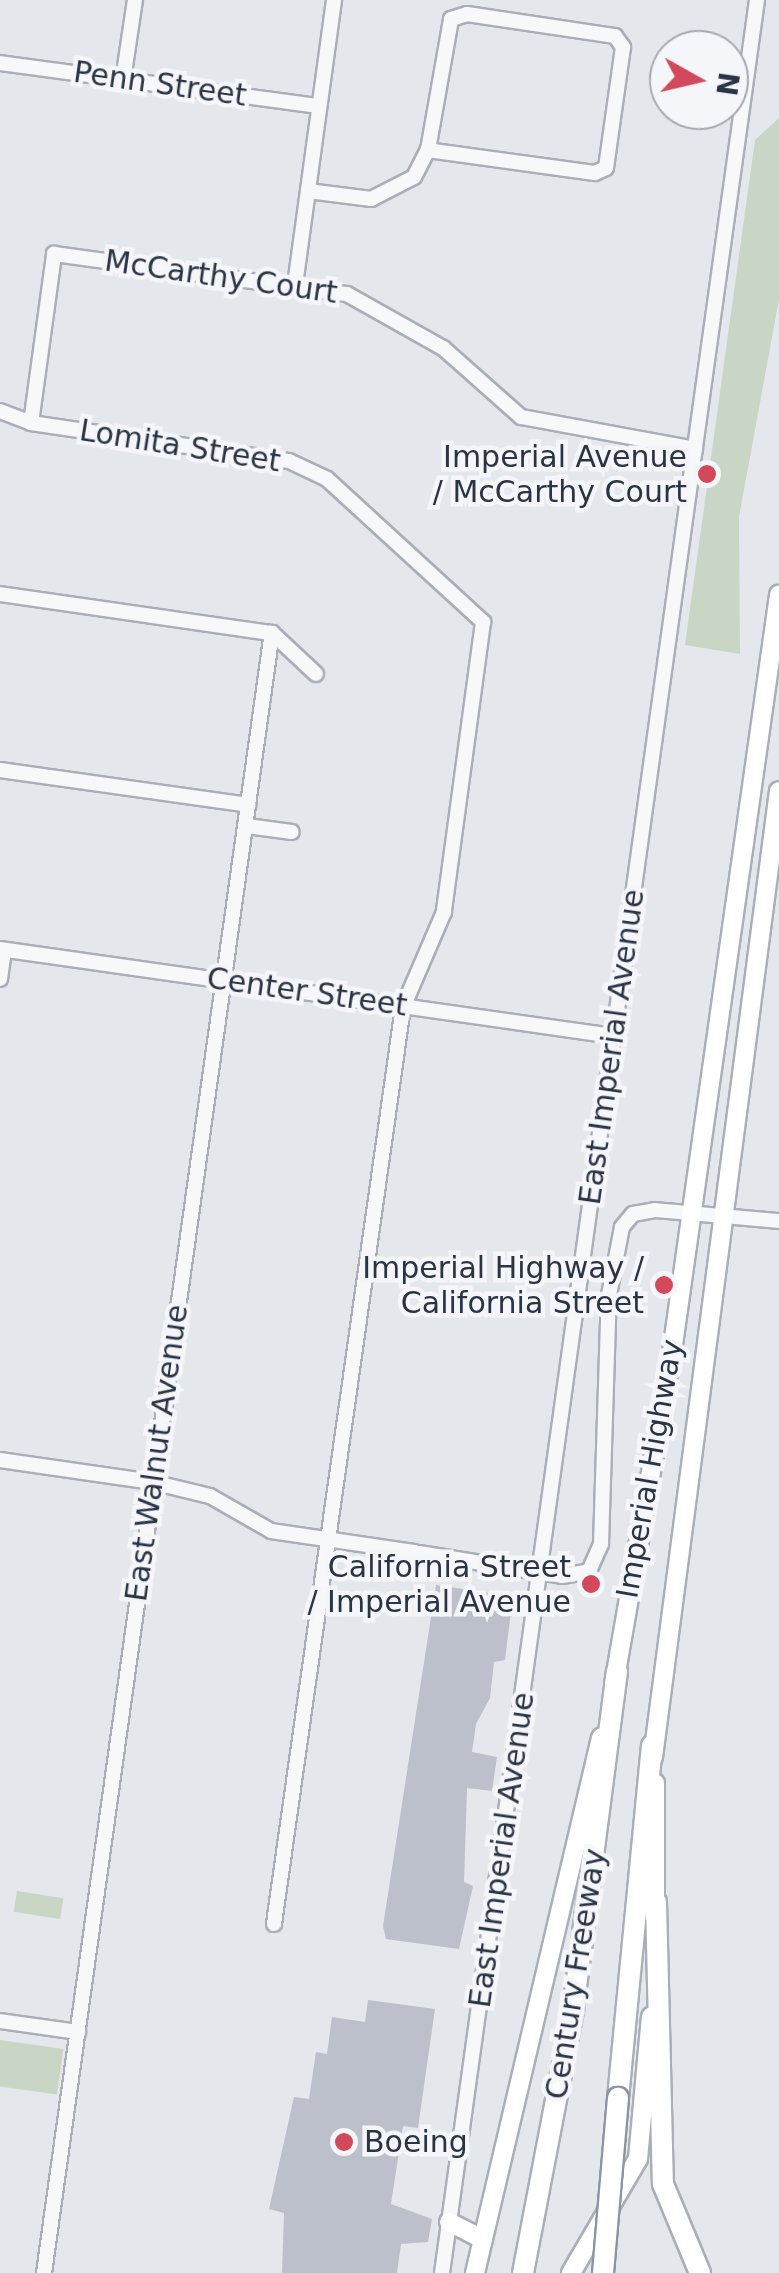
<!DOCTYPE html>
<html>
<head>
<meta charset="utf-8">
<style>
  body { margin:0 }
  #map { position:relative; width:779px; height:2273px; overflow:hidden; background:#e4e7ec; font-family:"DejaVu Sans",sans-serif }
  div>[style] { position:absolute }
  .green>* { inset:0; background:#c9d6c5; transform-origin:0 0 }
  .building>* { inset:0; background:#bbc0ca }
  .roads { filter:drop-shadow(2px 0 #a9aeb7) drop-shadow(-2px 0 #a9aeb7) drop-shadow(0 2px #a9aeb7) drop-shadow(0 -2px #a9aeb7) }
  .minor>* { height:14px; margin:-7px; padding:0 7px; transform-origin:7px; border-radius:7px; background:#f7f8fa }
  .major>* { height:18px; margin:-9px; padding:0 9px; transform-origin:9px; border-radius:9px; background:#fff }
  .highway>* { height:20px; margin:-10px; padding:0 10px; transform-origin:10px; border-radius:10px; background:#fff }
  .bridges { filter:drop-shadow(2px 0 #8b94a3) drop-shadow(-2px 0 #8b94a3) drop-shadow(0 2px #8b94a3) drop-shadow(0 -2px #8b94a3) }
  .highway-bridge>* { height:20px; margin:-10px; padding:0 10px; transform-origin:10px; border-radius:10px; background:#fff }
  .dots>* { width:28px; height:28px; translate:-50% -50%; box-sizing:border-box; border:5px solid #f4f6f9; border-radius:50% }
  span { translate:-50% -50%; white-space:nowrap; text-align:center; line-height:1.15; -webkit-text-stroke:9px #f4f6f9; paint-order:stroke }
  .street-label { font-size:30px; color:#2b3445 }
  .poi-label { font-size:30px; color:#2b3445 }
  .right { translate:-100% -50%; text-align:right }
  .left { translate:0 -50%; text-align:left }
  .north { position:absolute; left:649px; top:30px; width:100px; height:100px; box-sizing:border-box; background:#f4f6f9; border:2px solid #a4a8b1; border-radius:50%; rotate:98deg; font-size:28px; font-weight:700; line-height:40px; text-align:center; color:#2b3445 }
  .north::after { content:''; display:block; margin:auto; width:35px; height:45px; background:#d1495b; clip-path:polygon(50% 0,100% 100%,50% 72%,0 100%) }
</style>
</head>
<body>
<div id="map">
  <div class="green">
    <i style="clip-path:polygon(779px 118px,779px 299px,739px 517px,740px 654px,685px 645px,755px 140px)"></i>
    <i style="left:17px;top:1891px;width:47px;height:21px;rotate:9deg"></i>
    <i style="left:0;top:2040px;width:64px;height:46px;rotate:8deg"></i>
  </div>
  <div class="building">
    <i style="clip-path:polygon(436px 1585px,508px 1596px,512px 1603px,505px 1660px,494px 1662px,490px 1698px,476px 1724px,472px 1752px,497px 1757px,492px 1791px,467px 1788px,464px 1882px,473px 1886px,459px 1949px,386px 1939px,383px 1926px)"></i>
    <i style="clip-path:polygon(368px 2000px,435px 2009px,418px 2128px,403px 2126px,391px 2204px,432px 2219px,428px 2242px,401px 2244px,397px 2273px,282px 2273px,284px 2213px,269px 2209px,294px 2097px,309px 2099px,316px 2052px,327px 2054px,332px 2017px,365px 2022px)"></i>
  </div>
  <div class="roads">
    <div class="minor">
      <i style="left:0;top:63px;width:322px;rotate:7.7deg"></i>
      <i style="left:123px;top:80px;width:81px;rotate:-81.5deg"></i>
      <i style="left:308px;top:191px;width:64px;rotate:7.2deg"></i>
      <i style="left:371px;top:199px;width:48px;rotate:-27.1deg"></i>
      <i style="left:414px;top:177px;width:30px;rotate:-63deg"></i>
      <i style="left:428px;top:150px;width:133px;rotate:-80deg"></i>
      <i style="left:451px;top:19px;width:17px;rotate:-17deg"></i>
      <i style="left:467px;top:14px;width:150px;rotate:8.5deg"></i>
      <i style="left:615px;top:36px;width:14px;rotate:54deg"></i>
      <i style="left:623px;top:47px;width:122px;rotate:98deg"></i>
      <i style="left:606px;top:168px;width:12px;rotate:156deg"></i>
      <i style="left:595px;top:173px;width:169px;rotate:-172.2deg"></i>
      <i style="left:295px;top:285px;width:288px;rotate:-82.2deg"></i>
      <i style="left:0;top:411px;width:33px;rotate:21deg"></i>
      <i style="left:31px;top:423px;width:261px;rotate:8.4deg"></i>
      <i style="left:289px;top:461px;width:42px;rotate:25.3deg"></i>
      <i style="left:327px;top:479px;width:212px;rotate:42.5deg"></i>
      <i style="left:483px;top:622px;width:293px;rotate:97.7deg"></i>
      <i style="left:444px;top:912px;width:103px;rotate:113.3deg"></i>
      <i style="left:403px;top:1007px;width:926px;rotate:98.01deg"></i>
      <i style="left:31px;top:423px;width:171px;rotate:-82.2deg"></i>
      <i style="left:54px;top:254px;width:296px;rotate:7.8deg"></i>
      <i style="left:347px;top:294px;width:110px;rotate:29.4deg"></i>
      <i style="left:443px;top:348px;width:104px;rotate:41.5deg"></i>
      <i style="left:521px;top:417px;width:177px;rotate:10.4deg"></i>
      <i style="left:0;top:594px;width:275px;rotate:8.2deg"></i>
      <i style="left:272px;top:633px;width:60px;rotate:43deg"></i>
      <i style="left:0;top:770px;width:251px;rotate:8deg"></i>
      <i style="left:247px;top:826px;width:45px;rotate:7.6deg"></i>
      <i style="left:0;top:949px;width:619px;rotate:8.08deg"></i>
      <i style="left:0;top:979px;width:29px;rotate:-82deg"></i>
      <i style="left:0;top:1460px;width:154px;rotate:8.2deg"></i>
      <i style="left:152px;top:1482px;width:60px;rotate:13.6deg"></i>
      <i style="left:210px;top:1496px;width:70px;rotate:29.8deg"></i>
      <i style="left:271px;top:1531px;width:146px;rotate:8.3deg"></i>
      <i style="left:419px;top:1553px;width:145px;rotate:9.1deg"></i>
      <i style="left:562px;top:1576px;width:27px;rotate:-10deg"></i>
      <i style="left:589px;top:1571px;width:30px;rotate:-66deg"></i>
      <i style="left:601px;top:1544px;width:249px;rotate:-88.2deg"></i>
      <i style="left:609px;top:1295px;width:69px;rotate:-79.2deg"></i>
      <i style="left:622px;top:1227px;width:17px;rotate:-50deg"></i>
      <i style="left:633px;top:1214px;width:22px;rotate:-10deg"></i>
      <i style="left:655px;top:1210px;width:124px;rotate:5.1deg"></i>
      <i style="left:0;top:2021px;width:79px;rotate:8deg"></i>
      <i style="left:44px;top:2273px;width:1656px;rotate:-82.09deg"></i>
      <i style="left:442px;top:2273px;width:2295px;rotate:-82.11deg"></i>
    </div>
    <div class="major">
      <i style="left:614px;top:1684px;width:337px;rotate:-80.1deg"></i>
      <i style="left:672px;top:1352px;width:765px;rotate:-81.95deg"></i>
      <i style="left:653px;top:1757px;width:974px;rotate:-82.57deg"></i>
      <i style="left:655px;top:1783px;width:134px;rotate:90deg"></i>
      <i style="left:449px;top:2222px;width:38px;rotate:27deg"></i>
      <i style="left:475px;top:2273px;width:550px;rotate:-76.75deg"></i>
      <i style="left:571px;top:2273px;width:132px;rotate:-59.6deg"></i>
      <i style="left:638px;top:2159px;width:143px;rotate:-84.8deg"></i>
    </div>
    <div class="highway">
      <i style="left:656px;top:1902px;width:282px;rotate:88.6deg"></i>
      <i style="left:663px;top:2184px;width:96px;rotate:67.4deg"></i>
      <i style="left:618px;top:2098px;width:354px;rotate:-84.5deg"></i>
      <i style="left:523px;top:2273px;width:268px;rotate:-79.2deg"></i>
      <i style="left:573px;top:2010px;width:341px;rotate:-82.6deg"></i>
    </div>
  </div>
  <div class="bridges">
    <div class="highway-bridge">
      <i style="left:603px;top:2273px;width:176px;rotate:-85.1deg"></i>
    </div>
  </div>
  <div class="dots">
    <i style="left:707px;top:474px;background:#d1495b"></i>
    <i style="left:664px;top:1285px;background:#d1495b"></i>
    <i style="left:591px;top:1584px;background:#d1495b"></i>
    <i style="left:344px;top:2142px;background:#d1495b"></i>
  </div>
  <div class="street-label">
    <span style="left:160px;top:84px;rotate:8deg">Penn Street</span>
    <span style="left:221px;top:277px;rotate:8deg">McCarthy Court</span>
    <span style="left:180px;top:446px;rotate:9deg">Lomita Street</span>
    <span style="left:307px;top:992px;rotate:8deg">Center Street</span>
    <span style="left:612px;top:1047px;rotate:-82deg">East Imperial Avenue</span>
    <span style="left:157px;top:1453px;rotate:-82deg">East Walnut Avenue</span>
    <span style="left:650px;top:1469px;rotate:-80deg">Imperial Highway</span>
    <span style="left:502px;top:1850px;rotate:-82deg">East Imperial Avenue</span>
    <span style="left:576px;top:1974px;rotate:-81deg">Century Freeway</span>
  </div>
  <div class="poi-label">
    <span class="right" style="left:687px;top:474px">Imperial Avenue<br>/ McCarthy Court</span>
    <span class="right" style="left:644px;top:1285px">Imperial Highway /<br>California Street</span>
    <span class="right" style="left:571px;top:1584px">California Street<br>/ Imperial Avenue</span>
    <span class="left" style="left:364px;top:2142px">Boeing</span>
  </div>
  <div class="north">N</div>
</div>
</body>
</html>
